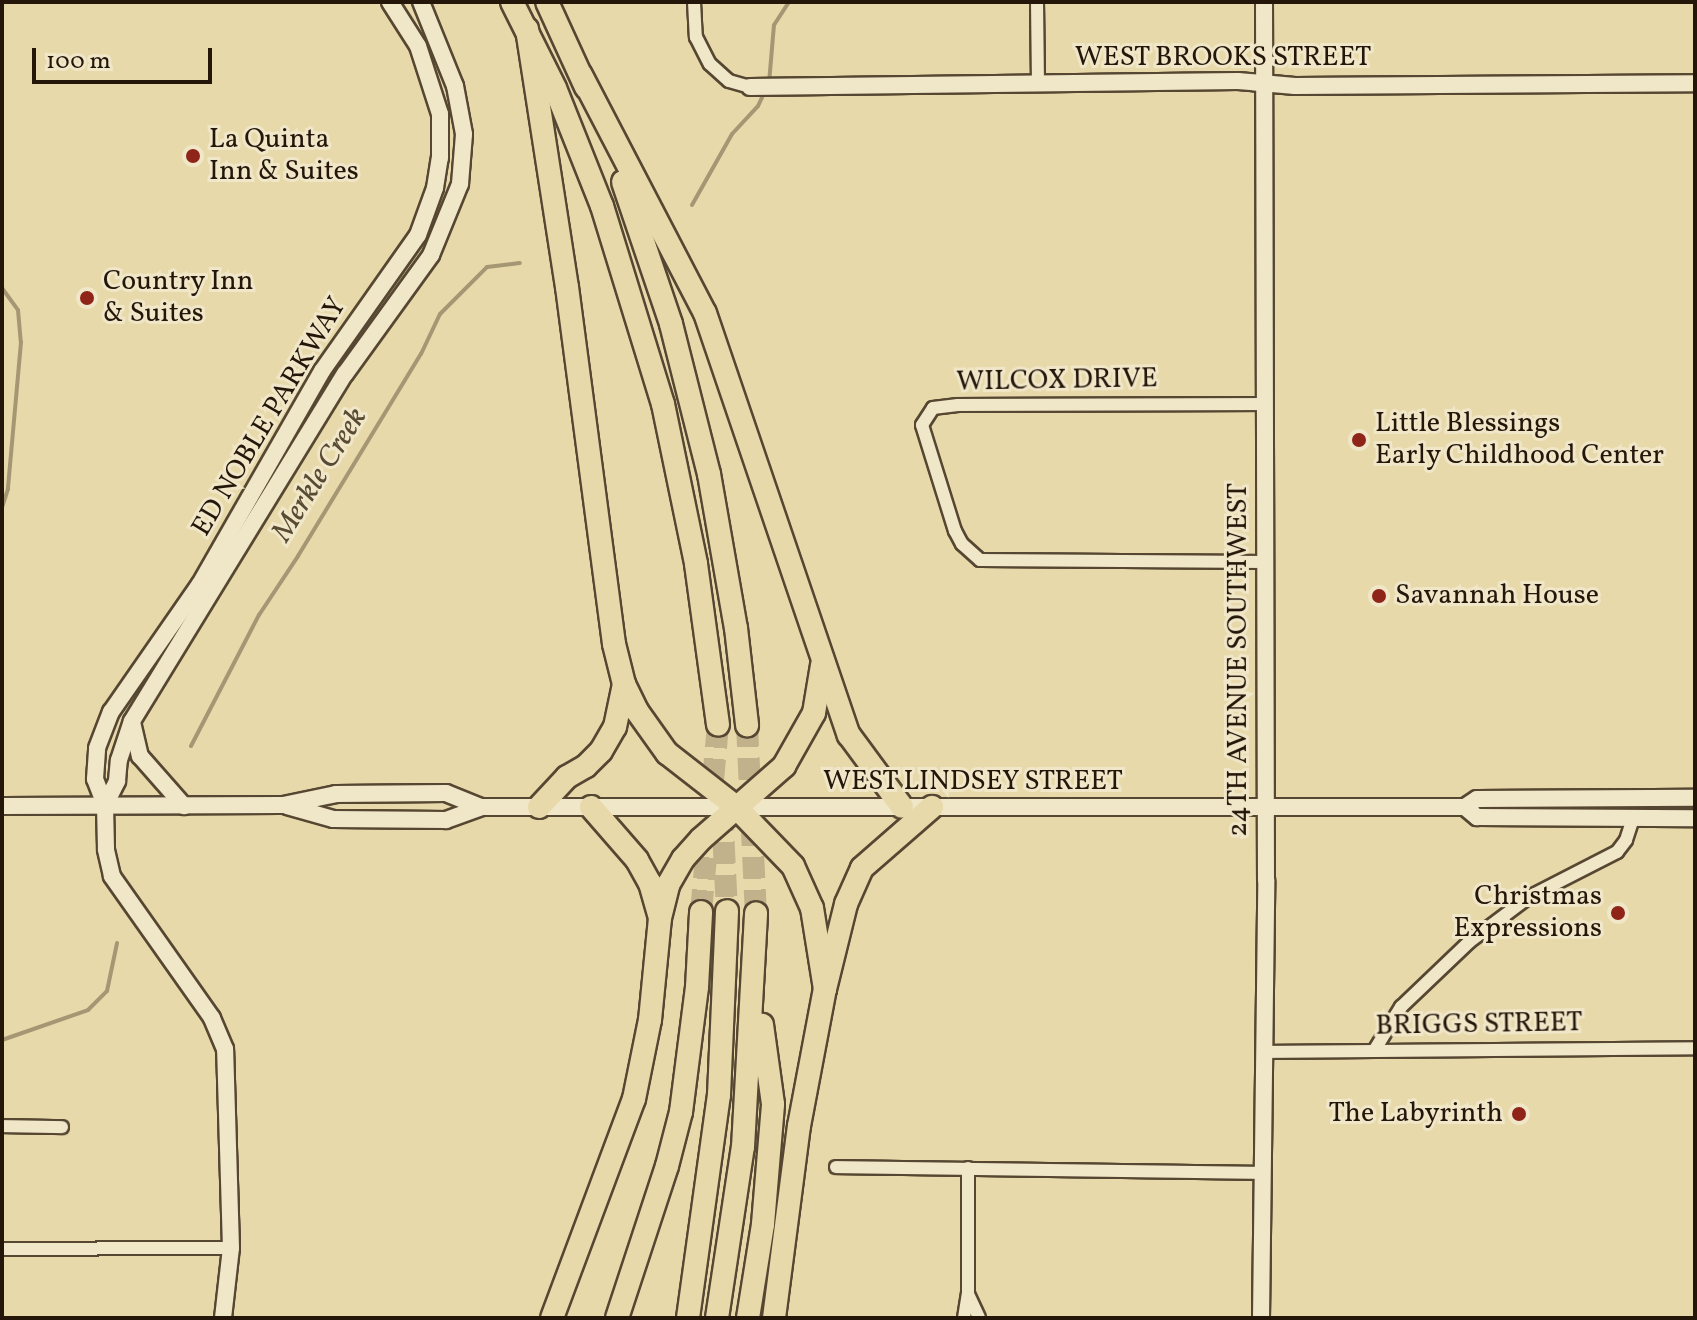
<!DOCTYPE html>
<html>
<head>
<meta charset="utf-8">
<style>
  body { margin:0 }
  #map { position:relative; width:1697px; height:1320px; overflow:hidden; background:#e8d9ab; font-family:Vollkorn,serif }
  div>[style] { position:absolute }
  .stream>* { height:4px; margin:-2px; padding:0 2px; transform-origin:2px; border-radius:2px; background:#a69774 }
  .highway-tunnel>* { height:22px; margin-top:-11px; transform-origin:0; background:repeating-linear-gradient(90deg,#c1b28b 0 22px,transparent 0 33px) }
  .roads { filter:drop-shadow(2px 0 #564732) drop-shadow(-2px 0 #564732) drop-shadow(0 2px #564732) drop-shadow(0 -2px #564732) }
  .street>* { height:12px; margin:-6px; padding:0 6px; transform-origin:6px; border-radius:6px; background:#f0e6c8 }
  .secondary>* { height:16px; margin:-8px; padding:0 8px; transform-origin:8px; border-radius:8px; background:#f0e6c8 }
  .highway>* { height:22px; margin:-11px; padding:0 11px; transform-origin:11px; border-radius:11px; background:#e8d9ab }
  .dots>* { width:22px; height:22px; translate:-50% -50%; box-sizing:border-box; border:4px solid #f0e6c8; border-radius:50% }
  span { translate:-50% -50%; white-space:nowrap; text-align:center; line-height:1.15; -webkit-text-stroke:6px #f0e6c8; paint-order:stroke }
  .street-label { font-size:28px; color:#25160a }
  .poi-label { font-size:28px; color:#25160a }
  .left { translate:0 -50%; text-align:left }
  .right { translate:-100% -50%; text-align:right }
  .water-label { font-size:30px; color:#594a34; font-style:italic }
  .frame { position:absolute; inset:0; border:4px solid #25160a; pointer-events:none }
  .scale { position:absolute; left:32px; top:48px; width:180px; height:36px; box-sizing:border-box; border:4px solid #25160a; border-top:0; padding-left:10px; font-size:24px; line-height:28px; white-space:nowrap; color:#25160a; -webkit-text-stroke:6px #f0e6c8; paint-order:stroke }
</style>
</head>
<body>
<div id="map">
  <div class="stream">
    <i style="left:769px;top:83px;width:58px;rotate:-85.1deg"></i>
    <i style="left:774px;top:25px;width:27px;rotate:-57deg"></i>
    <i style="left:692px;top:205px;width:81px;rotate:-60.6deg"></i>
    <i style="left:732px;top:134px;width:38px;rotate:-47deg"></i>
    <i style="left:758px;top:106px;width:17px;rotate:-65deg"></i>
    <i style="left:2px;top:288px;width:27px;rotate:54deg"></i>
    <i style="left:18px;top:310px;width:32px;rotate:85deg"></i>
    <i style="left:21px;top:342px;width:148px;rotate:95.1deg"></i>
    <i style="left:8px;top:489px;width:19px;rotate:108deg"></i>
    <i style="left:191px;top:746px;width:148px;rotate:-62.6deg"></i>
    <i style="left:259px;top:615px;width:71px;rotate:-56.5deg"></i>
    <i style="left:298px;top:556px;width:237px;rotate:-58.7deg"></i>
    <i style="left:421px;top:354px;width:44px;rotate:-64.6deg"></i>
    <i style="left:440px;top:314px;width:66px;rotate:-45deg"></i>
    <i style="left:487px;top:267px;width:33px;rotate:-7deg"></i>
    <i style="left:2px;top:1040px;width:91px;rotate:-19.2deg"></i>
    <i style="left:88px;top:1010px;width:27px;rotate:-45deg"></i>
    <i style="left:107px;top:991px;width:49px;rotate:-78.2deg"></i>
  </div>
  <div class="highway-tunnel">
    <i style="left:747px;top:725px;width:188px;rotate:87.3deg"></i>
    <i style="left:722px;top:809px;width:102px;rotate:87.2deg"></i>
    <i style="left:701px;top:912px;width:189px;rotate:-84.8deg"></i>
  </div>
  <div class="roads">
    <div class="street">
      <i style="left:694px;top:2px;width:35px;rotate:87deg"></i>
      <i style="left:696px;top:37px;width:30px;rotate:63deg"></i>
      <i style="left:710px;top:64px;width:25px;rotate:42deg"></i>
      <i style="left:729px;top:81px;width:22px;rotate:16deg"></i>
      <i style="left:1037px;top:2px;width:82px;rotate:89.3deg"></i>
      <i style="left:1265px;top:562px;width:285px;rotate:-179.6deg"></i>
      <i style="left:980px;top:560px;width:24px;rotate:-138deg"></i>
      <i style="left:962px;top:544px;width:15px;rotate:-118deg"></i>
      <i style="left:955px;top:531px;width:111px;rotate:-107.3deg"></i>
      <i style="left:922px;top:425px;width:20px;rotate:-57deg"></i>
      <i style="left:933px;top:408px;width:25px;rotate:-7deg"></i>
      <i style="left:958px;top:405px;width:308px;rotate:-0.2deg"></i>
      <i style="left:1374px;top:1051px;width:52px;rotate:-58.5deg"></i>
      <i style="left:1401px;top:1007px;width:94px;rotate:-43.7deg"></i>
      <i style="left:1469px;top:942px;width:75px;rotate:-36.9deg"></i>
      <i style="left:1529px;top:897px;width:99px;rotate:-27.1deg"></i>
      <i style="left:1617px;top:852px;width:15px;rotate:-53deg"></i>
      <i style="left:1626px;top:840px;width:23px;rotate:-72deg"></i>
      <i style="left:1264px;top:1052px;width:431px;rotate:-0.5deg"></i>
      <i style="left:2px;top:1126px;width:60px;rotate:1deg"></i>
      <i style="left:836px;top:1167px;width:426px;rotate:0.8deg"></i>
      <i style="left:968px;top:1168px;width:126px;rotate:90deg"></i>
      <i style="left:968px;top:1294px;width:26px;rotate:65deg"></i>
      <i style="left:2px;top:1249px;width:229px;rotate:-0.3deg"></i>
      <i style="left:964px;top:1318px;width:24px;rotate:-81deg"></i>
    </div>
    <div class="secondary">
      <i style="left:750px;top:87px;width:488px;rotate:-0.7deg"></i>
      <i style="left:1238px;top:81px;width:57px;rotate:5deg"></i>
      <i style="left:1295px;top:86px;width:400px;rotate:-0.4deg"></i>
      <i style="left:132px;top:722px;width:35px;rotate:77deg"></i>
      <i style="left:140px;top:756px;width:67px;rotate:48.7deg"></i>
      <i style="left:105px;top:805px;width:27px;rotate:-63deg"></i>
      <i style="left:117px;top:781px;width:21px;rotate:-85deg"></i>
      <i style="left:119px;top:760px;width:41px;rotate:-71.6deg"></i>
      <i style="left:132px;top:721px;width:407px;rotate:-58.5deg"></i>
      <i style="left:345px;top:374px;width:147px;rotate:-54.1deg"></i>
      <i style="left:431px;top:255px;width:77px;rotate:-67.8deg"></i>
      <i style="left:460px;top:184px;width:50px;rotate:-85.4deg"></i>
      <i style="left:464px;top:134px;width:49px;rotate:-100.6deg"></i>
      <i style="left:455px;top:86px;width:91px;rotate:-112deg"></i>
      <i style="left:2px;top:806px;width:281px;rotate:-0.2deg"></i>
      <i style="left:283px;top:805px;width:54px;rotate:-11.7deg"></i>
      <i style="left:336px;top:794px;width:110px;rotate:-0.5deg"></i>
      <i style="left:446px;top:793px;width:38px;rotate:22deg"></i>
      <i style="left:481px;top:807px;width:984px"></i>
      <i style="left:1465px;top:807px;width:14px;rotate:-34deg"></i>
      <i style="left:1477px;top:799px;width:218px;rotate:-0.3deg"></i>
      <i style="left:287px;top:806px;width:48px;rotate:15.8deg"></i>
      <i style="left:333px;top:819px;width:113px;rotate:0.5deg"></i>
      <i style="left:446px;top:820px;width:37px;rotate:-20deg"></i>
      <i style="left:1465px;top:807px;width:16px;rotate:40deg"></i>
      <i style="left:1477px;top:817px;width:218px;rotate:0.3deg"></i>
      <i style="left:223px;top:1318px;width:70px;rotate:-83.5deg"></i>
      <i style="left:231px;top:1248px;width:199px;rotate:-91.7deg"></i>
      <i style="left:225px;top:1049px;width:34px;rotate:-113deg"></i>
      <i style="left:212px;top:1018px;width:174px;rotate:-125.2deg"></i>
      <i style="left:112px;top:876px;width:28px;rotate:-103deg"></i>
      <i style="left:106px;top:849px;width:44px;rotate:-91.3deg"></i>
      <i style="left:105px;top:805px;width:28px;rotate:-111deg"></i>
      <i style="left:95px;top:779px;width:31px;rotate:-86deg"></i>
      <i style="left:97px;top:748px;width:39px;rotate:-69deg"></i>
      <i style="left:111px;top:712px;width:156px;rotate:-55.2deg"></i>
      <i style="left:200px;top:584px;width:245px;rotate:-60.2deg"></i>
      <i style="left:322px;top:371px;width:166px;rotate:-54.8deg"></i>
      <i style="left:418px;top:235px;width:50px;rotate:-70.1deg"></i>
      <i style="left:435px;top:188px;width:30px;rotate:-81deg"></i>
      <i style="left:440px;top:158px;width:44px;rotate:-90deg"></i>
      <i style="left:440px;top:114px;width:71px;rotate:-107.9deg"></i>
      <i style="left:418px;top:46px;width:52px;rotate:-122.5deg"></i>
      <i style="left:1261px;top:1318px;width:438px;rotate:-89.3deg"></i>
      <i style="left:1266px;top:880px;width:878px;rotate:-90.13deg"></i>
    </div>
    <div class="highway">
      <i style="left:512px;top:2px;width:96px;rotate:63.4deg"></i>
      <i style="left:555px;top:88px;width:127px;rotate:68.3deg"></i>
      <i style="left:602px;top:206px;width:207px;rotate:72.9deg"></i>
      <i style="left:663px;top:404px;width:163px;rotate:78.3deg"></i>
      <i style="left:696px;top:564px;width:162px;rotate:82.2deg"></i>
      <i style="left:547px;top:2px;width:94px;rotate:65.4deg"></i>
      <i style="left:527px;top:29px;width:261px;rotate:81.2deg"></i>
      <i style="left:567px;top:287px;width:360px;rotate:82.5deg"></i>
      <i style="left:614px;top:644px;width:41px;rotate:76deg"></i>
      <i style="left:624px;top:684px;width:30px;rotate:64deg"></i>
      <i style="left:637px;top:711px;width:52px;rotate:54.5deg"></i>
      <i style="left:667px;top:753px;width:88px;rotate:38deg"></i>
      <i style="left:736px;top:807px;width:82px;rotate:46deg"></i>
      <i style="left:793px;top:866px;width:46px;rotate:65.7deg"></i>
      <i style="left:812px;top:908px;width:82px;rotate:80.9deg"></i>
      <i style="left:581px;top:75px;width:268px;rotate:62.5deg"></i>
      <i style="left:705px;top:313px;width:446px;rotate:71.2deg"></i>
      <i style="left:849px;top:735px;width:89px;rotate:53.6deg"></i>
      <i style="left:623px;top:182px;width:150px;rotate:71.3deg"></i>
      <i style="left:671px;top:324px;width:155px;rotate:75.8deg"></i>
      <i style="left:709px;top:474px;width:156px;rotate:80.1deg"></i>
      <i style="left:736px;top:628px;width:98px;rotate:83.5deg"></i>
      <i style="left:539px;top:807px;width:41px;rotate:-47deg"></i>
      <i style="left:567px;top:777px;width:22px;rotate:-30deg"></i>
      <i style="left:586px;top:766px;width:21px;rotate:-45deg"></i>
      <i style="left:601px;top:751px;width:28px;rotate:-60deg"></i>
      <i style="left:615px;top:727px;width:44px;rotate:-78.2deg"></i>
      <i style="left:591px;top:807px;width:70px;rotate:49deg"></i>
      <i style="left:637px;top:860px;width:26px;rotate:61deg"></i>
      <i style="left:650px;top:883px;width:35px;rotate:74deg"></i>
      <i style="left:552px;top:1318px;width:234px;rotate:-69.5deg"></i>
      <i style="left:634px;top:1099px;width:81px;rotate:-78.6deg"></i>
      <i style="left:650px;top:1020px;width:102px;rotate:-84.4deg"></i>
      <i style="left:660px;top:918px;width:34px;rotate:-76deg"></i>
      <i style="left:668px;top:885px;width:30px;rotate:-60deg"></i>
      <i style="left:683px;top:859px;width:27px;rotate:-48deg"></i>
      <i style="left:701px;top:839px;width:111px;rotate:-41.3deg"></i>
      <i style="left:784px;top:766px;width:61px;rotate:-60.5deg"></i>
      <i style="left:814px;top:713px;width:49px;rotate:-80.5deg"></i>
      <i style="left:617px;top:1318px;width:160px;rotate:-71.8deg"></i>
      <i style="left:667px;top:1166px;width:56px;rotate:-75.5deg"></i>
      <i style="left:681px;top:1112px;width:126px;rotate:-82.7deg"></i>
      <i style="left:697px;top:987px;width:75px;rotate:-86.9deg"></i>
      <i style="left:688px;top:1318px;width:225px;rotate:-82.1deg"></i>
      <i style="left:719px;top:1095px;width:184px;rotate:-87.5deg"></i>
      <i style="left:717px;top:1318px;width:173px;rotate:-81.4deg"></i>
      <i style="left:743px;top:1147px;width:234px;rotate:-86.8deg"></i>
      <i style="left:748px;top:1318px;width:95px;rotate:-80.9deg"></i>
      <i style="left:763px;top:1224px;width:120px;rotate:-85.2deg"></i>
      <i style="left:773px;top:1104px;width:80px;rotate:-97.9deg"></i>
      <i style="left:774px;top:1318px;width:194px;rotate:-82.6deg"></i>
      <i style="left:799px;top:1126px;width:139px;rotate:-79.3deg"></i>
      <i style="left:825px;top:989px;width:88px;rotate:-76.1deg"></i>
      <i style="left:846px;top:904px;width:39px;rotate:-66deg"></i>
      <i style="left:862px;top:868px;width:93px;rotate:-41.1deg"></i>
    </div>
  </div>
  <div class="dots">
    <i style="left:193px;top:156px;background:#8f2418"></i>
    <i style="left:87px;top:298px;background:#8f2418"></i>
    <i style="left:1359px;top:440px;background:#8f2418"></i>
    <i style="left:1379px;top:596px;background:#8f2418"></i>
    <i style="left:1618px;top:913px;background:#8f2418"></i>
    <i style="left:1519px;top:1114px;background:#8f2418"></i>
  </div>
  <div class="street-label">
    <span style="left:1223px;top:58px">WEST BROOKS STREET</span>
    <span style="left:1057px;top:381px;rotate:-1deg">WILCOX DRIVE</span>
    <span style="left:270px;top:417px;rotate:-59deg">ED NOBLE PARKWAY</span>
    <span style="left:1239px;top:660px;rotate:-90deg">24TH AVENUE SOUTHWEST</span>
    <span style="left:973px;top:782px">WEST LINDSEY STREET</span>
    <span style="left:1479px;top:1025px;rotate:-1deg">BRIGGS STREET</span>
  </div>
  <div class="poi-label">
    <span class="left" style="left:209px;top:156px">La Quinta<br>Inn &amp; Suites</span>
    <span class="left" style="left:103px;top:298px">Country Inn<br>&amp; Suites</span>
    <span class="left" style="left:1375px;top:440px">Little Blessings<br>Early Childhood Center</span>
    <span class="left" style="left:1395px;top:596px">Savannah House</span>
    <span class="right" style="left:1602px;top:913px">Christmas<br>Expressions</span>
    <span class="right" style="left:1503px;top:1114px">The Labyrinth</span>
  </div>
  <div class="water-label">
    <span style="left:320px;top:475px;rotate:-58deg">Merkle Creek</span>
  </div>
  <div class="frame"></div>
  <div class="scale">100 m</div>
</div>
</body>
</html>
